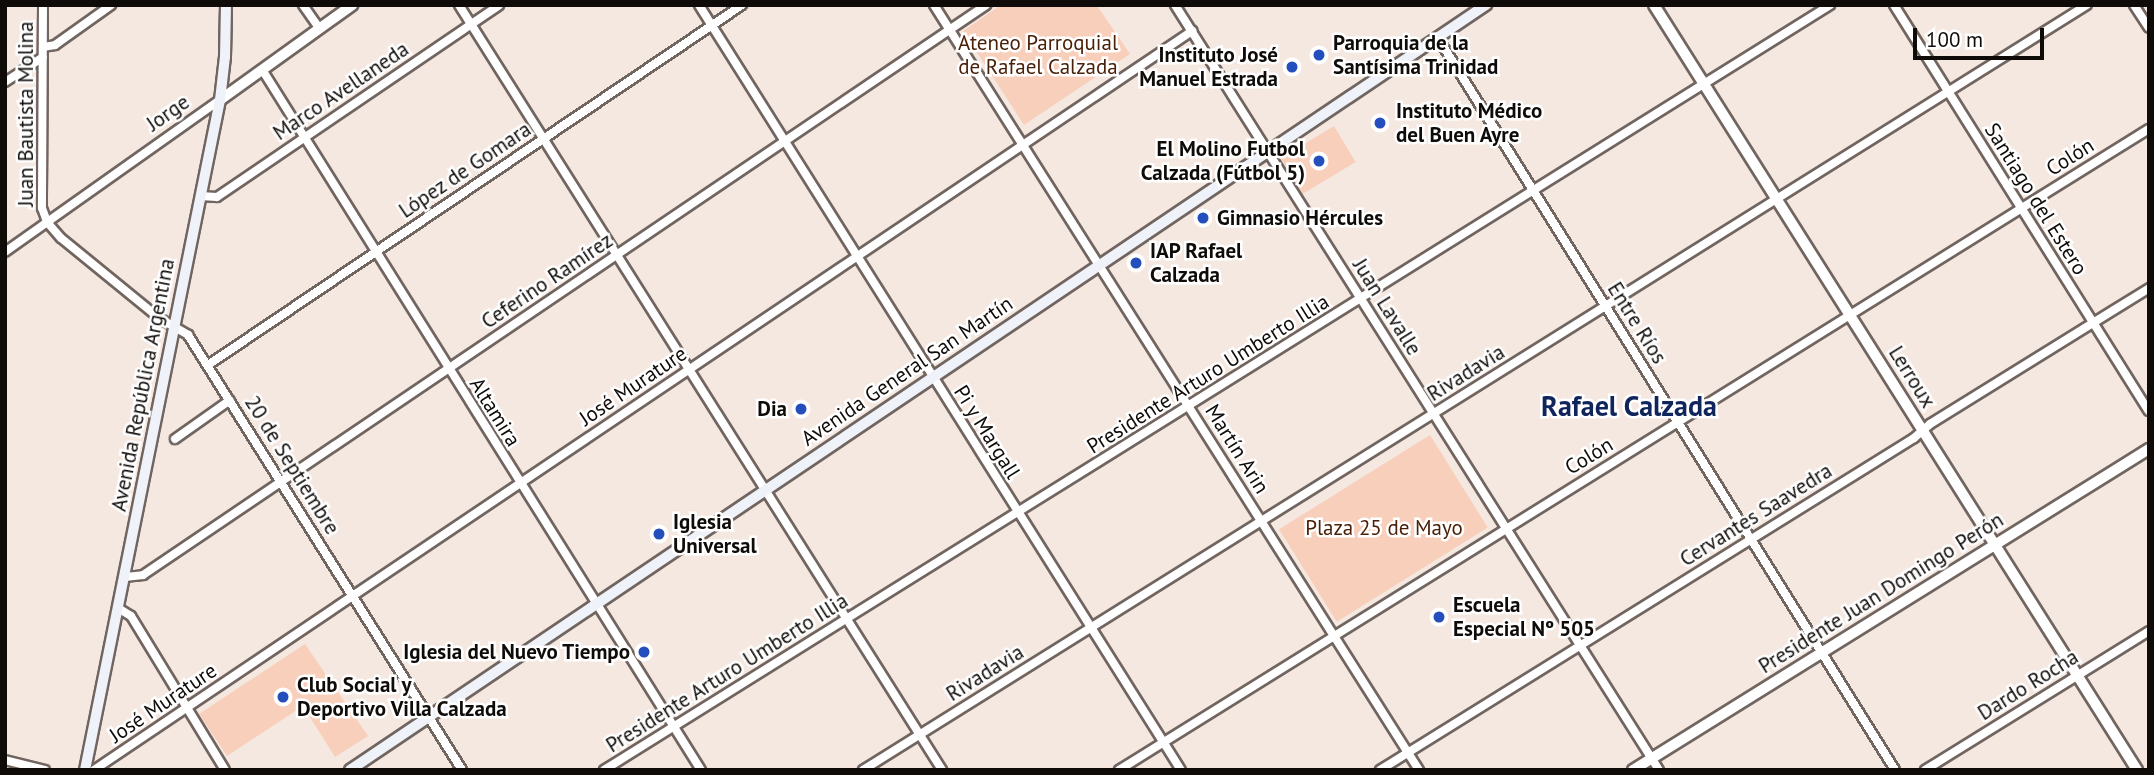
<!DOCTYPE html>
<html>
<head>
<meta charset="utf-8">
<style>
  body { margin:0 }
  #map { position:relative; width:2154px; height:775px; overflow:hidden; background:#f5e8e1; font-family:"PT Sans",sans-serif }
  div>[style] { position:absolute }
  .green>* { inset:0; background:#f8cfbb; transform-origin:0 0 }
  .roads { filter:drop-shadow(2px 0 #716560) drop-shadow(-2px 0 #716560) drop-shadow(0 2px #716560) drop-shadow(0 -2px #716560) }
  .minor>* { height:8px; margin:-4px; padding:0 4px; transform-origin:4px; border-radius:4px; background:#fff }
  .tertiary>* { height:10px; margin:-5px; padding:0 5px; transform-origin:5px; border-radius:5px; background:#fff }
  .secondary>* { height:10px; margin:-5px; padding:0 5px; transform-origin:5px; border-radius:5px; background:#eff2f9 }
  .dots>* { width:19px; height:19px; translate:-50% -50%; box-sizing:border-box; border:4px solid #fff; border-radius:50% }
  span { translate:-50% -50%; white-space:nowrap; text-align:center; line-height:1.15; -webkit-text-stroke:5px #fff; paint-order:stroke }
  .park-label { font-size:21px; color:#4a2008 }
  .poi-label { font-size:21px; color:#0f0b09; font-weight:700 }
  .left { translate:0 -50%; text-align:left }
  .right { translate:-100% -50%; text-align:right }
  .street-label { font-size:21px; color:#0f0b09 }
  .district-label { font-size:28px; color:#10255b; font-weight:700 }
  .frame { position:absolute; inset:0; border:7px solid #0f0b09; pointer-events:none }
  .scale { position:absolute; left:1913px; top:28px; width:131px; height:32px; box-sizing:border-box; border:4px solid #0f0b09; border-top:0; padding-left:9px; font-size:21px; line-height:24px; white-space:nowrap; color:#0f0b09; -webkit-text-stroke:5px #fff; paint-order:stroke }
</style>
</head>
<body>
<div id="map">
  <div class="green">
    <i style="clip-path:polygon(1001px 5px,1100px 5px,1098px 7px,1130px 54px,1024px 125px,963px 31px)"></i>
    <i style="left:1334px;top:126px;width:42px;height:62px;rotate:59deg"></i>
    <i style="left:1430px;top:435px;width:109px;height:178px;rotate:58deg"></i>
    <i style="clip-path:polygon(305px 644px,368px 736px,335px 757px,303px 706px,227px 756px,199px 714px)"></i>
  </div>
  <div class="roads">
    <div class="minor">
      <i style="left:43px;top:5px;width:203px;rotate:90.3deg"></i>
      <i style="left:42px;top:208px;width:15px;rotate:70deg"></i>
      <i style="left:47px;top:222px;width:21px;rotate:49deg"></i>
      <i style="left:61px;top:238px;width:127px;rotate:39.2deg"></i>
      <i style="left:159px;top:318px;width:34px;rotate:30deg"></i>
      <i style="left:188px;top:335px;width:514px;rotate:57.79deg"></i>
      <i style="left:303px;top:5px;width:29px;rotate:55deg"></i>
      <i style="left:459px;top:5px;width:905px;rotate:57.73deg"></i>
      <i style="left:699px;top:5px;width:904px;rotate:57.79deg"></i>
      <i style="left:934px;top:5px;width:906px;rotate:57.63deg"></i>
      <i style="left:1175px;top:5px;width:905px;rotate:57.68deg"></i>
      <i style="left:1894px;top:5px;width:479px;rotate:57.9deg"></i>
      <i style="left:2134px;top:5px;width:27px;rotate:57deg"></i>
      <i style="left:1438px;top:38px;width:863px;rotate:58.02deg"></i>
      <i style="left:43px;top:47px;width:12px;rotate:-9deg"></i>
      <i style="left:55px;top:45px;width:69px;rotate:-35.5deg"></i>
      <i style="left:263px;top:71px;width:825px;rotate:57.93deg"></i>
      <i style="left:5px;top:82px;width:45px;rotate:-33.3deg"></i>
      <i style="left:200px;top:196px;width:17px;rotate:3deg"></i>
      <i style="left:217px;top:197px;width:341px;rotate:-34.2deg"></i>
      <i style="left:5px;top:252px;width:263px;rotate:-35.3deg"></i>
      <i style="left:208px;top:365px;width:644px;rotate:-33.99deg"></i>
      <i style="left:175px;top:439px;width:67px;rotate:-35.3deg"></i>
      <i style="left:125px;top:577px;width:18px;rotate:-6deg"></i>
      <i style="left:143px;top:575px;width:1018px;rotate:-34.06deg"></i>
      <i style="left:118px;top:608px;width:15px;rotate:32deg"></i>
      <i style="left:131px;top:616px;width:180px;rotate:58.6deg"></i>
      <i style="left:5px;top:760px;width:41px;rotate:14deg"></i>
      <i style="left:94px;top:770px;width:1324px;rotate:-33.94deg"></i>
      <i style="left:604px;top:770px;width:1445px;rotate:-31.96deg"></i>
      <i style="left:863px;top:770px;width:1443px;rotate:-32.01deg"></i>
      <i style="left:1119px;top:770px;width:1213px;rotate:-31.9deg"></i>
      <i style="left:1380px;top:770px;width:629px;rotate:-31.87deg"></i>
      <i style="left:1914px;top:438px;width:21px;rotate:-41deg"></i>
      <i style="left:1930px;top:424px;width:258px;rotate:-31.8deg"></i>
      <i style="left:1925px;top:770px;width:264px;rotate:-31.8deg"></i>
    </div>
    <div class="tertiary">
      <i style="left:1654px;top:5px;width:905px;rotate:57.73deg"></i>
      <i style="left:220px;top:100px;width:163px;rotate:-35.7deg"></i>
      <i style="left:1633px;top:770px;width:608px;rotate:-31.89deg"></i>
    </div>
    <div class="secondary">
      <i style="left:85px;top:770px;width:683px;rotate:-78.61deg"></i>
      <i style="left:220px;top:100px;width:43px;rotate:-83.4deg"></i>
      <i style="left:225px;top:57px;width:52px;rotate:-88.9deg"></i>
      <i style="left:350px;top:770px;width:1370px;rotate:-33.96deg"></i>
    </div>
  </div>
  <div class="dots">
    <i style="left:1319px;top:55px;background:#234ebc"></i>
    <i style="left:1292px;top:67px;background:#234ebc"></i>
    <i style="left:1380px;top:123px;background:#234ebc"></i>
    <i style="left:1319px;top:161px;background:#234ebc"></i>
    <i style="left:1203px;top:218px;background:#234ebc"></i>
    <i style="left:1136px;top:263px;background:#234ebc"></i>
    <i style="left:801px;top:409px;background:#234ebc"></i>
    <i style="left:659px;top:534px;background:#234ebc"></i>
    <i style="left:1439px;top:617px;background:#234ebc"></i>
    <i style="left:644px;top:652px;background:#234ebc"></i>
    <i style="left:283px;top:697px;background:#234ebc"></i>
  </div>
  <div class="park-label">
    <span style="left:1038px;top:55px">Ateneo Parroquial<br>de Rafael Calzada</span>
    <span style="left:1384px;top:528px">Plaza 25 de Mayo</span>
  </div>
  <div class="poi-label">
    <span class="left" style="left:1333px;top:55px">Parroquia de la<br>Santísima Trinidad</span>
    <span class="right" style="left:1278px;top:67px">Instituto José<br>Manuel Estrada</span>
    <span class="left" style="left:1396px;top:123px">Instituto Médico<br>del Buen Ayre</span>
    <span class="right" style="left:1305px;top:161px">El Molino Futbol<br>Calzada (Fútbol 5)</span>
    <span class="left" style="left:1217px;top:218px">Gimnasio Hércules</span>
    <span class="left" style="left:1150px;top:263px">IAP Rafael<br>Calzada</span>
    <span class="right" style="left:787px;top:409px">Dia</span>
    <span class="left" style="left:673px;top:534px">Iglesia<br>Universal</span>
    <span class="left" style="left:1453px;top:617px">Escuela<br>Especial Nº 505</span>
    <span class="right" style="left:630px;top:652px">Iglesia del Nuevo Tiempo</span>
    <span class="left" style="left:297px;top:697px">Club Social y<br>Deportivo Villa Calzada</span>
  </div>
  <div class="street-label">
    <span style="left:341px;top:91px;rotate:-34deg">Marco Avellaneda</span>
    <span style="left:168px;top:113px;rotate:-35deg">Jorge</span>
    <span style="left:26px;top:114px;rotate:-90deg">Juan Bautista Molina</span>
    <span style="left:2070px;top:157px;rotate:-32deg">Colón</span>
    <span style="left:465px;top:170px;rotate:-34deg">López de Gomara</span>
    <span style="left:2036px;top:199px;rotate:58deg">Santiago del Estero</span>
    <span style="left:547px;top:281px;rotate:-34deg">Ceferino Ramírez</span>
    <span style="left:1387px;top:307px;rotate:58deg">Juan Lavalle</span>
    <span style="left:1637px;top:323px;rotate:58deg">Entre Ríos</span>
    <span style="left:907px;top:371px;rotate:-34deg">Avenida General San Martín</span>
    <span style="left:1466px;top:373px;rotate:-32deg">Rivadavia</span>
    <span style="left:1208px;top:374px;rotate:-32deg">Presidente Arturo Umberto Illia</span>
    <span style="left:1912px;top:377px;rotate:58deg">Lerroux</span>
    <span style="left:143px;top:385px;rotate:-79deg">Avenida República Argentina</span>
    <span style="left:633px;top:386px;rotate:-34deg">José Murature</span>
    <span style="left:495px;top:412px;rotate:58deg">Altamira</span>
    <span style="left:987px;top:432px;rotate:58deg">Pi y Margall</span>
    <span style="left:1237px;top:449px;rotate:58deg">Martín Arin</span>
    <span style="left:1589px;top:456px;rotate:-31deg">Colón</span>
    <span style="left:292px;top:465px;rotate:58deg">20 de Septiembre</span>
    <span style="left:1756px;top:515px;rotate:-32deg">Cervantes Saavedra</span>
    <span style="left:1881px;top:593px;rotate:-32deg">Presidente Juan Domingo Perón</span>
    <span style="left:727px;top:673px;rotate:-32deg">Presidente Arturo Umberto Illia</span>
    <span style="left:985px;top:673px;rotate:-32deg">Rivadavia</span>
    <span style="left:2028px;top:685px;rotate:-32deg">Dardo Rocha</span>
    <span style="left:163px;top:703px;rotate:-34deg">José Murature</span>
  </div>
  <div class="district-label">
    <span style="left:1629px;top:406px">Rafael Calzada</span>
  </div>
  <div class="frame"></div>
  <div class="scale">100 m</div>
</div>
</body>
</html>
